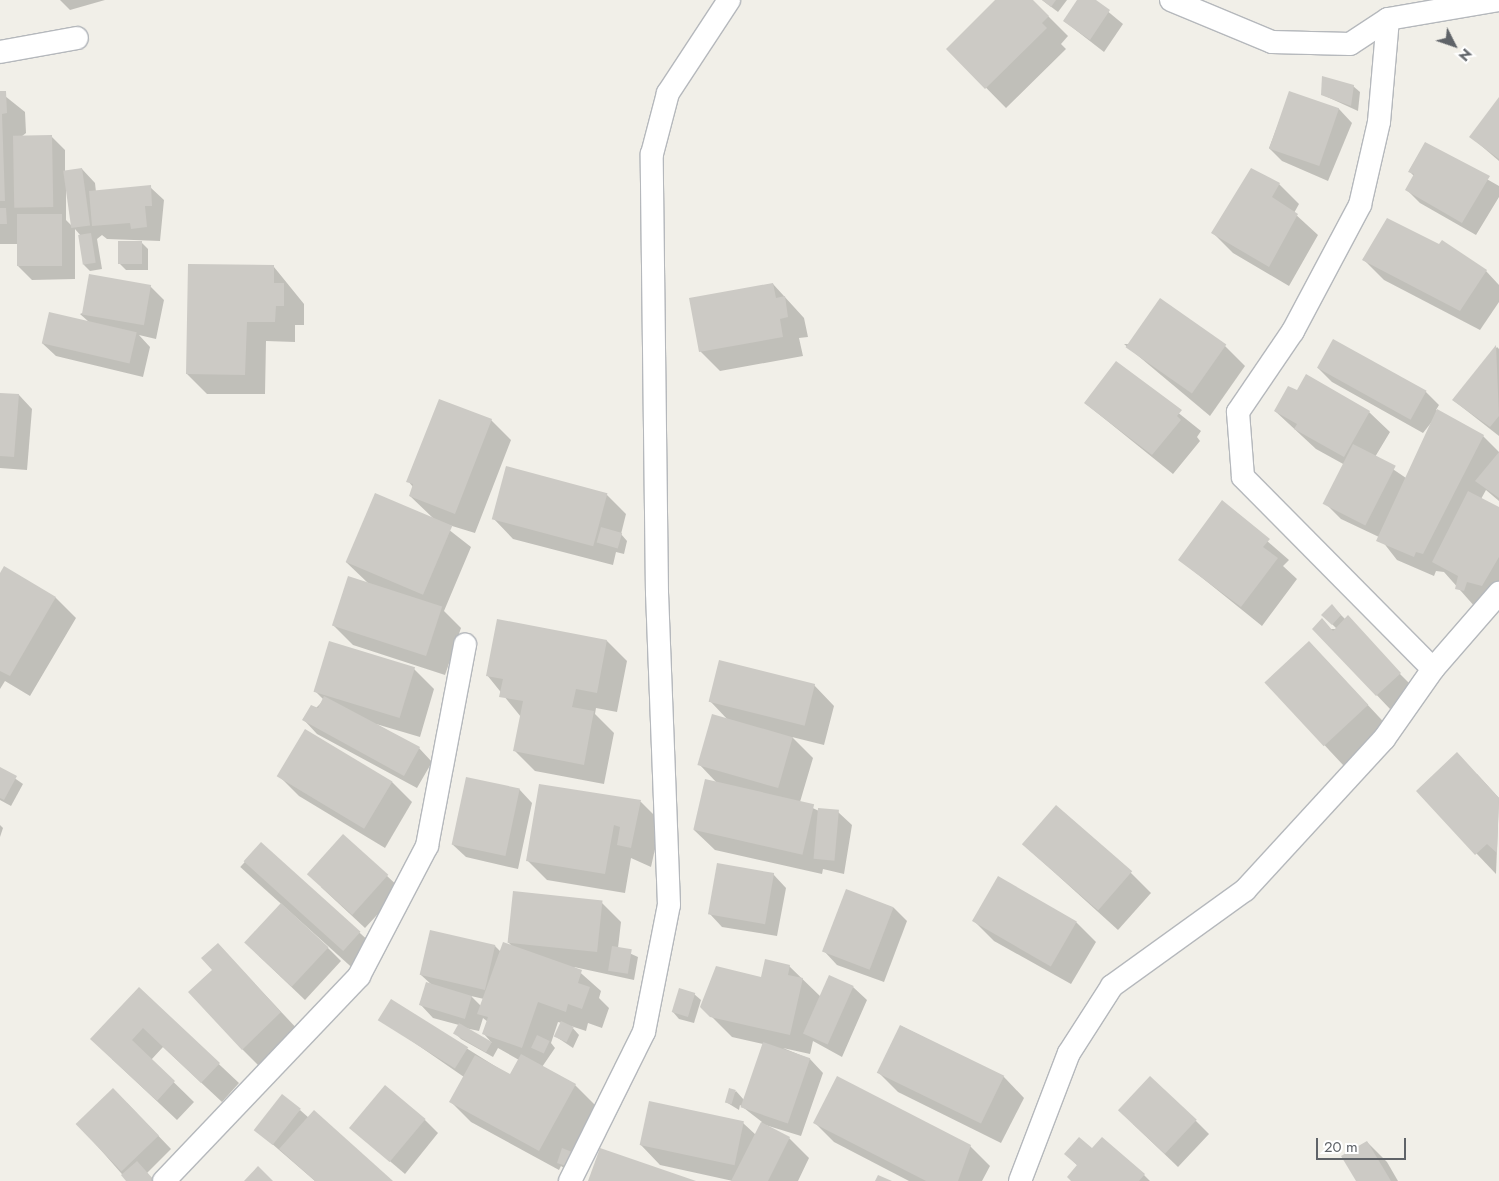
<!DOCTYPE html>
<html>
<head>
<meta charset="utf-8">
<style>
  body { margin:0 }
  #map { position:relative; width:1499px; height:1181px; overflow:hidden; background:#f1efe8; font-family:Jost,sans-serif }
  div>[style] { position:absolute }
  .shadow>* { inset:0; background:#0003; transform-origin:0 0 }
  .building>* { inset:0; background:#cccac5; transform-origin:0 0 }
  .roads { filter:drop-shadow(1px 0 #b5b8bc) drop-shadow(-1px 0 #b5b8bc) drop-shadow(0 1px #b5b8bc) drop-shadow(0 -1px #b5b8bc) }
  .minor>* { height:22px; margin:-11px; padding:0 11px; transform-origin:11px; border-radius:11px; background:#fff }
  span { translate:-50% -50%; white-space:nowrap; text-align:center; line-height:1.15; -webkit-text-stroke:4px #fff; paint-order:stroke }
  .north { position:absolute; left:1429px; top:20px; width:50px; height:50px; -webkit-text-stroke:4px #fff; paint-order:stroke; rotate:131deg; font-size:14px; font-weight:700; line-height:20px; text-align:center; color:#5f6368 }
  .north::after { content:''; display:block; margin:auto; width:18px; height:22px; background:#5f6368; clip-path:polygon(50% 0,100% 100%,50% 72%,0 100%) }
  .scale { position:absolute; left:1316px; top:1138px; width:90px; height:22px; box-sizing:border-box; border:2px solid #5f6368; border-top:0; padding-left:6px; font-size:15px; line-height:18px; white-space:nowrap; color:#5f6368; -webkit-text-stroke:4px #fff; paint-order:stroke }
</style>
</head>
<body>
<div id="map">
  <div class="shadow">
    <i style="clip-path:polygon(60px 0,105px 0,70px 10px)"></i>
    <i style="clip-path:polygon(997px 0,1032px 0,1068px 36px,1061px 44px,1066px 49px,1006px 108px,948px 49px)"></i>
    <i style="clip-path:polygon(1042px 0,1067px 0,1058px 12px)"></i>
    <i style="clip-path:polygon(1078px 0,1094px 0,1123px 24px,1104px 52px,1064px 21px)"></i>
    <i style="clip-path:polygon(1353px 86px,1360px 92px,1358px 111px,1323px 95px)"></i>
    <i style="clip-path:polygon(evenodd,0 92px,25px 112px,26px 133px,21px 137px,51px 136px,65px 150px,65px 172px,82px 169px,95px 183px,96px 192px,150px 187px,164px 200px,160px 241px,107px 239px,102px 235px,97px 239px,102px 269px,90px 271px,84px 265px,81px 236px,75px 229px,75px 279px,32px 280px,18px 266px,18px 244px,0 244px,0 92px,66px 189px,67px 189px,73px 227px,66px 220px,66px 189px)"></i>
    <i style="clip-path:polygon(1290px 93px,1339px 109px,1352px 123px,1328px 181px,1282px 161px,1269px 148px)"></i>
    <i style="clip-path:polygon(1499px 99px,1499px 161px,1471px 137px)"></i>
    <i style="clip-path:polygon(1425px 144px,1499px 186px,1499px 197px,1476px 235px,1420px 203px,1407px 190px,1414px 176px,1409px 171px)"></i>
    <i style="clip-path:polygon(1279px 184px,1299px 204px,1294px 213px,1318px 235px,1289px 286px,1233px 253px,1213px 233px)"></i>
    <i style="clip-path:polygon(141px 242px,148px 249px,148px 270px,126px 270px,119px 263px)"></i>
    <i style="clip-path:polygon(1364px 260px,1486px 271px,1499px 285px,1499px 302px,1480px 330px,1384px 280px)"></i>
    <i style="clip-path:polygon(274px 267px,304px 304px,304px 325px,295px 325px,295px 342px,266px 341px,265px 394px,207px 394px,187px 374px)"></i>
    <i style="clip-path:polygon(773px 284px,804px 318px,808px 337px,799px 338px,803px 356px,720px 371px,700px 351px)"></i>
    <i style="clip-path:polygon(150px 286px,164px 300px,156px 339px,139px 335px,150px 347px,143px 377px,56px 356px,42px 343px,89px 322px,80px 314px)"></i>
    <i style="clip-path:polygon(1334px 341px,1426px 392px,1439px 405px,1436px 410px,1483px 436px,1499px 452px,1499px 501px,1486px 490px,1481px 499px,1499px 509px,1499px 605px,1476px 608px,1444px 572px,1436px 571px,1434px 576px,1397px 560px,1379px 537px,1341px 519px,1327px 505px,1345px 465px,1316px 449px,1275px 411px,1297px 392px,1369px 412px,1390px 432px,1375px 457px,1406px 478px,1434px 419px,1423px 433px,1332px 382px,1318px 368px)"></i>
    <i style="clip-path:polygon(1124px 344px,1225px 346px,1245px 366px,1210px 416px)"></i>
    <i style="clip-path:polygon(1497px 347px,1499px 349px,1499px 436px,1453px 400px)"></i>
    <i style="clip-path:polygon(1116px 363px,1201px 431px,1197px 437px,1200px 441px,1173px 474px,1085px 403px)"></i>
    <i style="clip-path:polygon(0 394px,19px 395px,32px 409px,27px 470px,0 468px)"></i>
    <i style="clip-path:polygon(491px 420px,511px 440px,475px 533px,439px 522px,471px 547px,444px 611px,461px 628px,445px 675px,353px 645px,333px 625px,369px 584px,346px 562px,434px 519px,410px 496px,413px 487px,408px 481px)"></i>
    <i style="clip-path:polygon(606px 494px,626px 514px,621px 534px,627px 541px,624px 554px,616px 552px,613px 565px,513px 539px,493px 518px)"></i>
    <i style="clip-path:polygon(1222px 502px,1289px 560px,1283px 566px,1297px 579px,1262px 626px,1180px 560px)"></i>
    <i style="clip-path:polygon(0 575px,56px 598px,76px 618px,30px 696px,5px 681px,0 689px)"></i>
    <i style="clip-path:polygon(1332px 606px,1413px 687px,1390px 709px,1314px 629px,1337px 629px,1323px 615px)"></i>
    <i style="clip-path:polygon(498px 621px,607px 641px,627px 661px,617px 712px,596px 708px,595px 714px,614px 733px,604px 784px,535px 771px,515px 751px,521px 717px,487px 675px)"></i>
    <i style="left:1309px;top:642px;width:115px;height:59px;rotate:47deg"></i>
    <i style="clip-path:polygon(414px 669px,434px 689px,420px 737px,376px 724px,419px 748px,432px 762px,417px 788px,317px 734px,304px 720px,324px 700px,315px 691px)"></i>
    <i style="clip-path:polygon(814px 685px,834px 706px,824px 745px,792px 737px,813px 758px,800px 802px,819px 811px,838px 812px,852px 825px,844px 874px,823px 869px,822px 874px,715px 850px,694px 830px,717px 783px,699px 764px,728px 720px,710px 701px)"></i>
    <i style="clip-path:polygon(0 768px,23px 784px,11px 806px,0 800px)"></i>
    <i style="clip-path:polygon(1477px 774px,1499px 798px,1496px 874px,1417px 791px)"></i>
    <i style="clip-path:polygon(279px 776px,392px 782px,412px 802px,385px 848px,299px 796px)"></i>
    <i style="clip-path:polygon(540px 785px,641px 802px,661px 822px,651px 867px,631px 858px,625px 893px,547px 880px,527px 860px)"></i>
    <i style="clip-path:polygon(519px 789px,532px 803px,518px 869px,466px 857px,452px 844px)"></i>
    <i style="clip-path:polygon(0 825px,3px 828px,0 837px)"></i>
    <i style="clip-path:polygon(343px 835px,401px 889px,365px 928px,321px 887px)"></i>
    <i style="left:261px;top:844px;width:151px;height:31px;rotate:42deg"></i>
    <i style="clip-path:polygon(1023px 844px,1131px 873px,1151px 893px,1118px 930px)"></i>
    <i style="clip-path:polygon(773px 874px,786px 888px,777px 936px,722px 927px,709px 913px)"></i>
    <i style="clip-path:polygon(847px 891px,894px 908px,907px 921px,884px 982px,837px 965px,824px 951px)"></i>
    <i style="clip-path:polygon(evenodd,601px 902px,621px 922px,618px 948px,638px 957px,634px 980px,574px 967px,601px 991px,599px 998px,609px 1008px,602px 1028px,588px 1023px,586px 1031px,571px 1026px,579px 1035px,573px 1048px,555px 1036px,562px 1023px,558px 1022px,551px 1043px,555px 1048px,542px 1067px,575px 1085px,595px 1105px,565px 1169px,561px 1166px,559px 1170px,471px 1122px,451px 1102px,464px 1077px,380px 1019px,391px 1001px,511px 1076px,519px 1060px,498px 1048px,493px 1057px,461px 1039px,455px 1033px,459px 1025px,433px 1018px,420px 1004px,432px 985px,421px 975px,431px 931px,495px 946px,501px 952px,513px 947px,508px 942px,601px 902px,471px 996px,484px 999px,481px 1006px,471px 996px,601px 902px,483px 1018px,488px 1022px,484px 1034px,492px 1043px,465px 1028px,479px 1031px,483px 1018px)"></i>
    <i style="clip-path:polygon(974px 921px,1076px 922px,1096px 942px,1071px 984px,994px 941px)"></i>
    <i style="clip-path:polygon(328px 948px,341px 961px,305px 1000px,259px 956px)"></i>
    <i style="clip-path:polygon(237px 965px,301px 1033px,262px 1069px,242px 1049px,214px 970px)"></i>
    <i style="clip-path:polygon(789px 966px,821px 997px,853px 987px,867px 1000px,842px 1057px,813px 1041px,810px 1054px,783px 1048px,810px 1059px,823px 1073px,801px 1136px,762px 1124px,789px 1138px,809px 1158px,798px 1181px,733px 1181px,660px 1165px,640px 1144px,743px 1123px,756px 1135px,762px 1122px,740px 1105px,739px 1110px,726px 1102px,736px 1091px,744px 1100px,763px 1044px,732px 1037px,711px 1016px,762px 978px)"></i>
    <i style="clip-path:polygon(139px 989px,239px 1083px,222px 1102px,163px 1047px,151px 1060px,194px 1102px,177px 1120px,112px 1059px)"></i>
    <i style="clip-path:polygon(694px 994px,701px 1000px,694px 1023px,679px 1019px,673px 1012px)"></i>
    <i style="clip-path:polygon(901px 1026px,1004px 1077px,1024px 1098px,1001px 1143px,898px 1092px,878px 1072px)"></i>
    <i style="clip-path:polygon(127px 1103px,171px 1149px,147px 1173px,154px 1181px,128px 1181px,78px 1124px)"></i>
    <i style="clip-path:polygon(300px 1110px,309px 1118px,392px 1181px,315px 1181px,256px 1130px)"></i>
    <i style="clip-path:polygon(425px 1120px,438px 1133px,405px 1174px,351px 1128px)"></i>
    <i style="clip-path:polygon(1196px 1121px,1209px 1134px,1178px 1167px,1133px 1124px)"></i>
    <i style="clip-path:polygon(814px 1122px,970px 1146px,990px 1166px,982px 1181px,909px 1181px,834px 1142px)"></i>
    <i style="clip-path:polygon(1102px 1139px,1144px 1175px,1150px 1181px,1072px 1181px,1078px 1166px,1066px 1154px,1092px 1150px)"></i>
    <i style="clip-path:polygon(1367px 1142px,1387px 1162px,1398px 1181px,1357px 1181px)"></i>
  </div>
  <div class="building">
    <i style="clip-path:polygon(995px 0,1033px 0,1049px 16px,1042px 23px,1047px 28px,985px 89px,946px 49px)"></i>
    <i style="clip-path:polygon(1042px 0,1056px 0,1051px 7px)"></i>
    <i style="clip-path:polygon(1077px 0,1096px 0,1110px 10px,1090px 40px,1063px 21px)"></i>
    <i style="clip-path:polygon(1322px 76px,1354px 85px,1351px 106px,1321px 95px)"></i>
    <i style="clip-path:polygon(0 91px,6px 91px,7px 113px,2px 114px,5px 201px,0 201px)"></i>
    <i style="left:1289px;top:91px;width:53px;height:61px;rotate:19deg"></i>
    <i style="clip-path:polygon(1499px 97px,1499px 159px,1469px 137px)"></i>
    <i style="left:52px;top:135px;width:72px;height:39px;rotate:89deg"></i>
    <i style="clip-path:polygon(1425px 142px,1490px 176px,1462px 223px,1405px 190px,1414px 174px,1408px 172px)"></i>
    <i style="left:82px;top:168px;width:58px;height:19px;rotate:82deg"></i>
    <i style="clip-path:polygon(1251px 168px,1280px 183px,1272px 197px,1298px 214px,1269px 267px,1211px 233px)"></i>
    <i style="clip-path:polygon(151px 185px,152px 206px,145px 206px,147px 227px,131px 229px,130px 223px,92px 226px,89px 191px)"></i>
    <i style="clip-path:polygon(0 208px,6px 208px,7px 224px,0 224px)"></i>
    <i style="left:62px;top:214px;width:52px;height:45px;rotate:90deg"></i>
    <i style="clip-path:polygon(1387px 218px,1439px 244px,1442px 240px,1487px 270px,1460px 311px,1362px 260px)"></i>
    <i style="left:91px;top:233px;width:30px;height:13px;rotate:81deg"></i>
    <i style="left:118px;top:241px;width:24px;height:23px"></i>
    <i style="clip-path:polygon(188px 264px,274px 265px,274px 283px,284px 283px,284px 306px,276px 306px,275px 322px,247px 322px,245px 375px,186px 374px)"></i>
    <i style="left:89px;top:274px;width:63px;height:41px;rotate:10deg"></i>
    <i style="clip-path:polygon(773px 283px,776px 298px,785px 296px,788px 317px,780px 319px,783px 337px,699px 352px,689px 298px)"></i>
    <i style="left:1160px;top:298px;width:81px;height:60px;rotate:35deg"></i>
    <i style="left:49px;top:312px;width:90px;height:32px;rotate:13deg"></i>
    <i style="left:1333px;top:339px;width:107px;height:33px;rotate:29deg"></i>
    <i style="clip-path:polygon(1496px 345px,1499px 416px,1490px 427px,1452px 400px)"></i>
    <i style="clip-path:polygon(1116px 361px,1182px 410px,1177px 416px,1181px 420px,1152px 455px,1084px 403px)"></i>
    <i style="clip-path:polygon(1306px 374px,1370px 411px,1344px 457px,1294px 429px,1297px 424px,1274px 411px,1288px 386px,1297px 390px)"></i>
    <i style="clip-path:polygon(0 393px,19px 394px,14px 457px,0 456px)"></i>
    <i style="clip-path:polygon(439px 399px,492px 419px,455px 514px,409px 496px,413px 484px,406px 482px)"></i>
    <i style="clip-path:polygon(1437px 409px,1484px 435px,1423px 554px,1416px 552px,1414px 557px,1376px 541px)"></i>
    <i style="left:1353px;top:444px;width:48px;height:67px;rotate:27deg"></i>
    <i style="clip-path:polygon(1499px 452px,1499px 498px,1475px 481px)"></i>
    <i style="left:506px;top:466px;width:105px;height:55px;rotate:15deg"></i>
    <i style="clip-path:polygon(1468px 491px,1499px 507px,1499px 557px,1482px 586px,1467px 582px,1464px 591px,1455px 589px,1458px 576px,1432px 562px)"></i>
    <i style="left:375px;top:493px;width:84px;height:75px;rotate:23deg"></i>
    <i style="clip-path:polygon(1222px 500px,1270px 539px,1263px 547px,1278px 558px,1241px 607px,1178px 560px)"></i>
    <i style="left:601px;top:527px;width:22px;height:16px;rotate:16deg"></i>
    <i style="clip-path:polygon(4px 566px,56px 597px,10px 676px,0 671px,0 573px)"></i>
    <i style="left:348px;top:576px;width:99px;height:52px;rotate:18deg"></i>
    <i style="clip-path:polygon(1332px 604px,1341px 615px,1332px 625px,1321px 615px)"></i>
    <i style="clip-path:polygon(1348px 615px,1401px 673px,1376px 696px,1312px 629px,1322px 618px,1333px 631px)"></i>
    <i style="clip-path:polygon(497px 619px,607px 640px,597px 693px,576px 689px,572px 707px,594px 711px,584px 765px,513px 751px,523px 701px,499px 697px,503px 679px,486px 676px)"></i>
    <i style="left:329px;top:641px;width:90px;height:53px;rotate:17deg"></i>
    <i style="left:1309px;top:641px;width:87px;height:61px;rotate:47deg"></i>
    <i style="left:719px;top:660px;width:99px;height:43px;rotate:14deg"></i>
    <i style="clip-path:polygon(324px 696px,420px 747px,404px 776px,302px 720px,311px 705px,318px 708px)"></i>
    <i style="left:712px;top:714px;width:84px;height:53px;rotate:16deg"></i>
    <i style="left:305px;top:729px;width:102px;height:55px;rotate:31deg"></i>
    <i style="clip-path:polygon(1457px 752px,1499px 798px,1497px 853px,1487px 844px,1475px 855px,1416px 791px)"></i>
    <i style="clip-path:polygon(0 767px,17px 776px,4px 800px,0 798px)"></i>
    <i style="left:466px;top:777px;width:55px;height:69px;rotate:12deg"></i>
    <i style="left:705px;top:779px;width:112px;height:52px;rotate:13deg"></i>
    <i style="clip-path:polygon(539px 784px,641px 800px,631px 848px,617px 845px,620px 827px,614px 825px,605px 874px,526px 861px)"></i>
    <i style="left:1056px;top:805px;width:101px;height:52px;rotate:41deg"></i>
    <i style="left:818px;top:808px;width:21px;height:51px;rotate:5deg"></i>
    <i style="left:343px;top:834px;width:61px;height:54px;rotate:42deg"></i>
    <i style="left:261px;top:842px;width:134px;height:26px;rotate:42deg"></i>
    <i style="left:717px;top:863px;width:58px;height:52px;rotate:10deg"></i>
    <i style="left:998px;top:876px;width:91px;height:52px;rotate:30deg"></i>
    <i style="left:846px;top:889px;width:51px;height:67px;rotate:21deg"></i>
    <i style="left:513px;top:891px;width:90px;height:52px;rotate:6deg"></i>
    <i style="left:281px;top:903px;width:65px;height:54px;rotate:43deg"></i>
    <i style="left:430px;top:930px;width:67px;height:46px;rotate:13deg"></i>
    <i style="clip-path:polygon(503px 942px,582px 970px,578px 983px,590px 987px,582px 1009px,568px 1004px,566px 1012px,538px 1002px,522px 1048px,482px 1034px,488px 1017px,477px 1014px)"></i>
    <i style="clip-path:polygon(218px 943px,281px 1012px,242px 1050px,188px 992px,212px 970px,201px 958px)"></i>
    <i style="left:612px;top:946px;width:20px;height:25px;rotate:9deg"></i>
    <i style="clip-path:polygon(765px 959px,790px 965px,788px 975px,803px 978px,790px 1035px,710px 1017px,700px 1007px,716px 966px,761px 977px)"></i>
    <i style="left:829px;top:975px;width:27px;height:64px;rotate:24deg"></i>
    <i style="left:426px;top:982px;width:48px;height:24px;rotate:17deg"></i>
    <i style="clip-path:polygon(139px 987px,220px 1063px,201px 1083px,143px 1028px,132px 1040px,175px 1081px,157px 1101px,90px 1039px)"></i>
    <i style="left:679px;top:988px;width:17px;height:25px;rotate:17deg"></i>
    <i style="left:391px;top:999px;width:91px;height:25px;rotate:32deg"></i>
    <i style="left:561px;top:1021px;width:14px;height:17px;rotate:25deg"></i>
    <i style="left:459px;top:1023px;width:38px;height:12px;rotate:30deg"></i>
    <i style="left:900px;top:1025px;width:116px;height:53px;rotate:26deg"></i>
    <i style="left:537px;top:1035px;width:14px;height:14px;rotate:25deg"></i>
    <i style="left:763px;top:1042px;width:50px;height:69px;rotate:19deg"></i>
    <i style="clip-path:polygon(521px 1054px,576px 1084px,539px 1151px,449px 1102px,475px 1055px,510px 1074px)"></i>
    <i style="clip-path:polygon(837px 1076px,971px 1145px,958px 1181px,926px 1181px,813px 1123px)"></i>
    <i style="left:1150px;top:1076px;width:64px;height:47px;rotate:43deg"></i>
    <i style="left:385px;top:1085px;width:53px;height:56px;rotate:40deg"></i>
    <i style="left:113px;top:1088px;width:66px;height:52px;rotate:46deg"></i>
    <i style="left:729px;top:1088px;width:7px;height:15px;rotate:16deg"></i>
    <i style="left:282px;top:1094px;width:24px;height:46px;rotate:38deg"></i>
    <i style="left:649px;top:1101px;width:97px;height:45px;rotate:12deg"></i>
    <i style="clip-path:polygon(314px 1110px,393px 1181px,315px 1181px,279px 1149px)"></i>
    <i style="clip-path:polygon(761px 1122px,790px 1137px,768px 1181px,731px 1181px)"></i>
    <i style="clip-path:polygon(1079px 1137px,1092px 1148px,1102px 1137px,1145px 1174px,1139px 1181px,1071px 1181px,1067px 1177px,1077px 1165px,1064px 1154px)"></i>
    <i style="clip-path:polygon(1367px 1141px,1391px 1181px,1356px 1181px,1341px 1156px)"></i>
    <i style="clip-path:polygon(562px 1148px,572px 1152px,566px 1166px,557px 1163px)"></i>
    <i style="clip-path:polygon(600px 1148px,696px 1181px,588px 1181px)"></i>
    <i style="clip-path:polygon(137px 1161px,154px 1180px,152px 1181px,126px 1181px,121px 1175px)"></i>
    <i style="clip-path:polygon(258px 1166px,273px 1181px,244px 1181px)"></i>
    <i style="clip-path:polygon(878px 1175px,892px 1181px,875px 1181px)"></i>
  </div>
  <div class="roads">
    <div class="minor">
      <i style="left:1171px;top:0;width:109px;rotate:22.6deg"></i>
      <i style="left:1272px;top:42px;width:78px;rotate:1.5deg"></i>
      <i style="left:1350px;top:44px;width:45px;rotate:-33.3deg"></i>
      <i style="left:1388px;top:19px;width:113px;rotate:-9.7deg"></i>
      <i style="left:1388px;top:19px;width:103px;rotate:95deg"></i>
      <i style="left:1379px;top:122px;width:85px;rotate:102.9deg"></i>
      <i style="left:1360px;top:205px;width:143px;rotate:118deg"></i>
      <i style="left:1293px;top:331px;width:98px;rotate:124.2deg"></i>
      <i style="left:1238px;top:412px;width:65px;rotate:85.6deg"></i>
      <i style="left:1243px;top:477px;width:270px;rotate:45.3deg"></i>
      <i style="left:0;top:52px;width:78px;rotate:-10.3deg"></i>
      <i style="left:164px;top:1181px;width:283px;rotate:-46.4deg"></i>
      <i style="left:359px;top:976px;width:147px;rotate:-62.4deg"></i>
      <i style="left:427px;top:846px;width:205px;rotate:-79.3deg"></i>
      <i style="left:570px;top:1181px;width:166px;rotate:-63.6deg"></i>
      <i style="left:644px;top:1032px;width:129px;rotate:-78.9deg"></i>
      <i style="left:669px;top:905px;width:312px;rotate:-92.2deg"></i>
      <i style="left:657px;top:593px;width:439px;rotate:-90.7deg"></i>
      <i style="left:652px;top:154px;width:63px;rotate:-75.3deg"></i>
      <i style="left:668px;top:93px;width:111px;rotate:-56.7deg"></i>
      <i style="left:1020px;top:1181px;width:137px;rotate:-69.1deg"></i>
      <i style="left:1069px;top:1053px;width:80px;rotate:-57.3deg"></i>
      <i style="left:1112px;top:986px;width:164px;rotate:-35.8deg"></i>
      <i style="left:1245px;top:890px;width:205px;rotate:-47.4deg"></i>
      <i style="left:1384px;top:739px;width:85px;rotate:-55deg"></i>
      <i style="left:1433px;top:669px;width:101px;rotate:-49deg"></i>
    </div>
  </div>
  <div class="north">N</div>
  <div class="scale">20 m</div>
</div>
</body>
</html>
